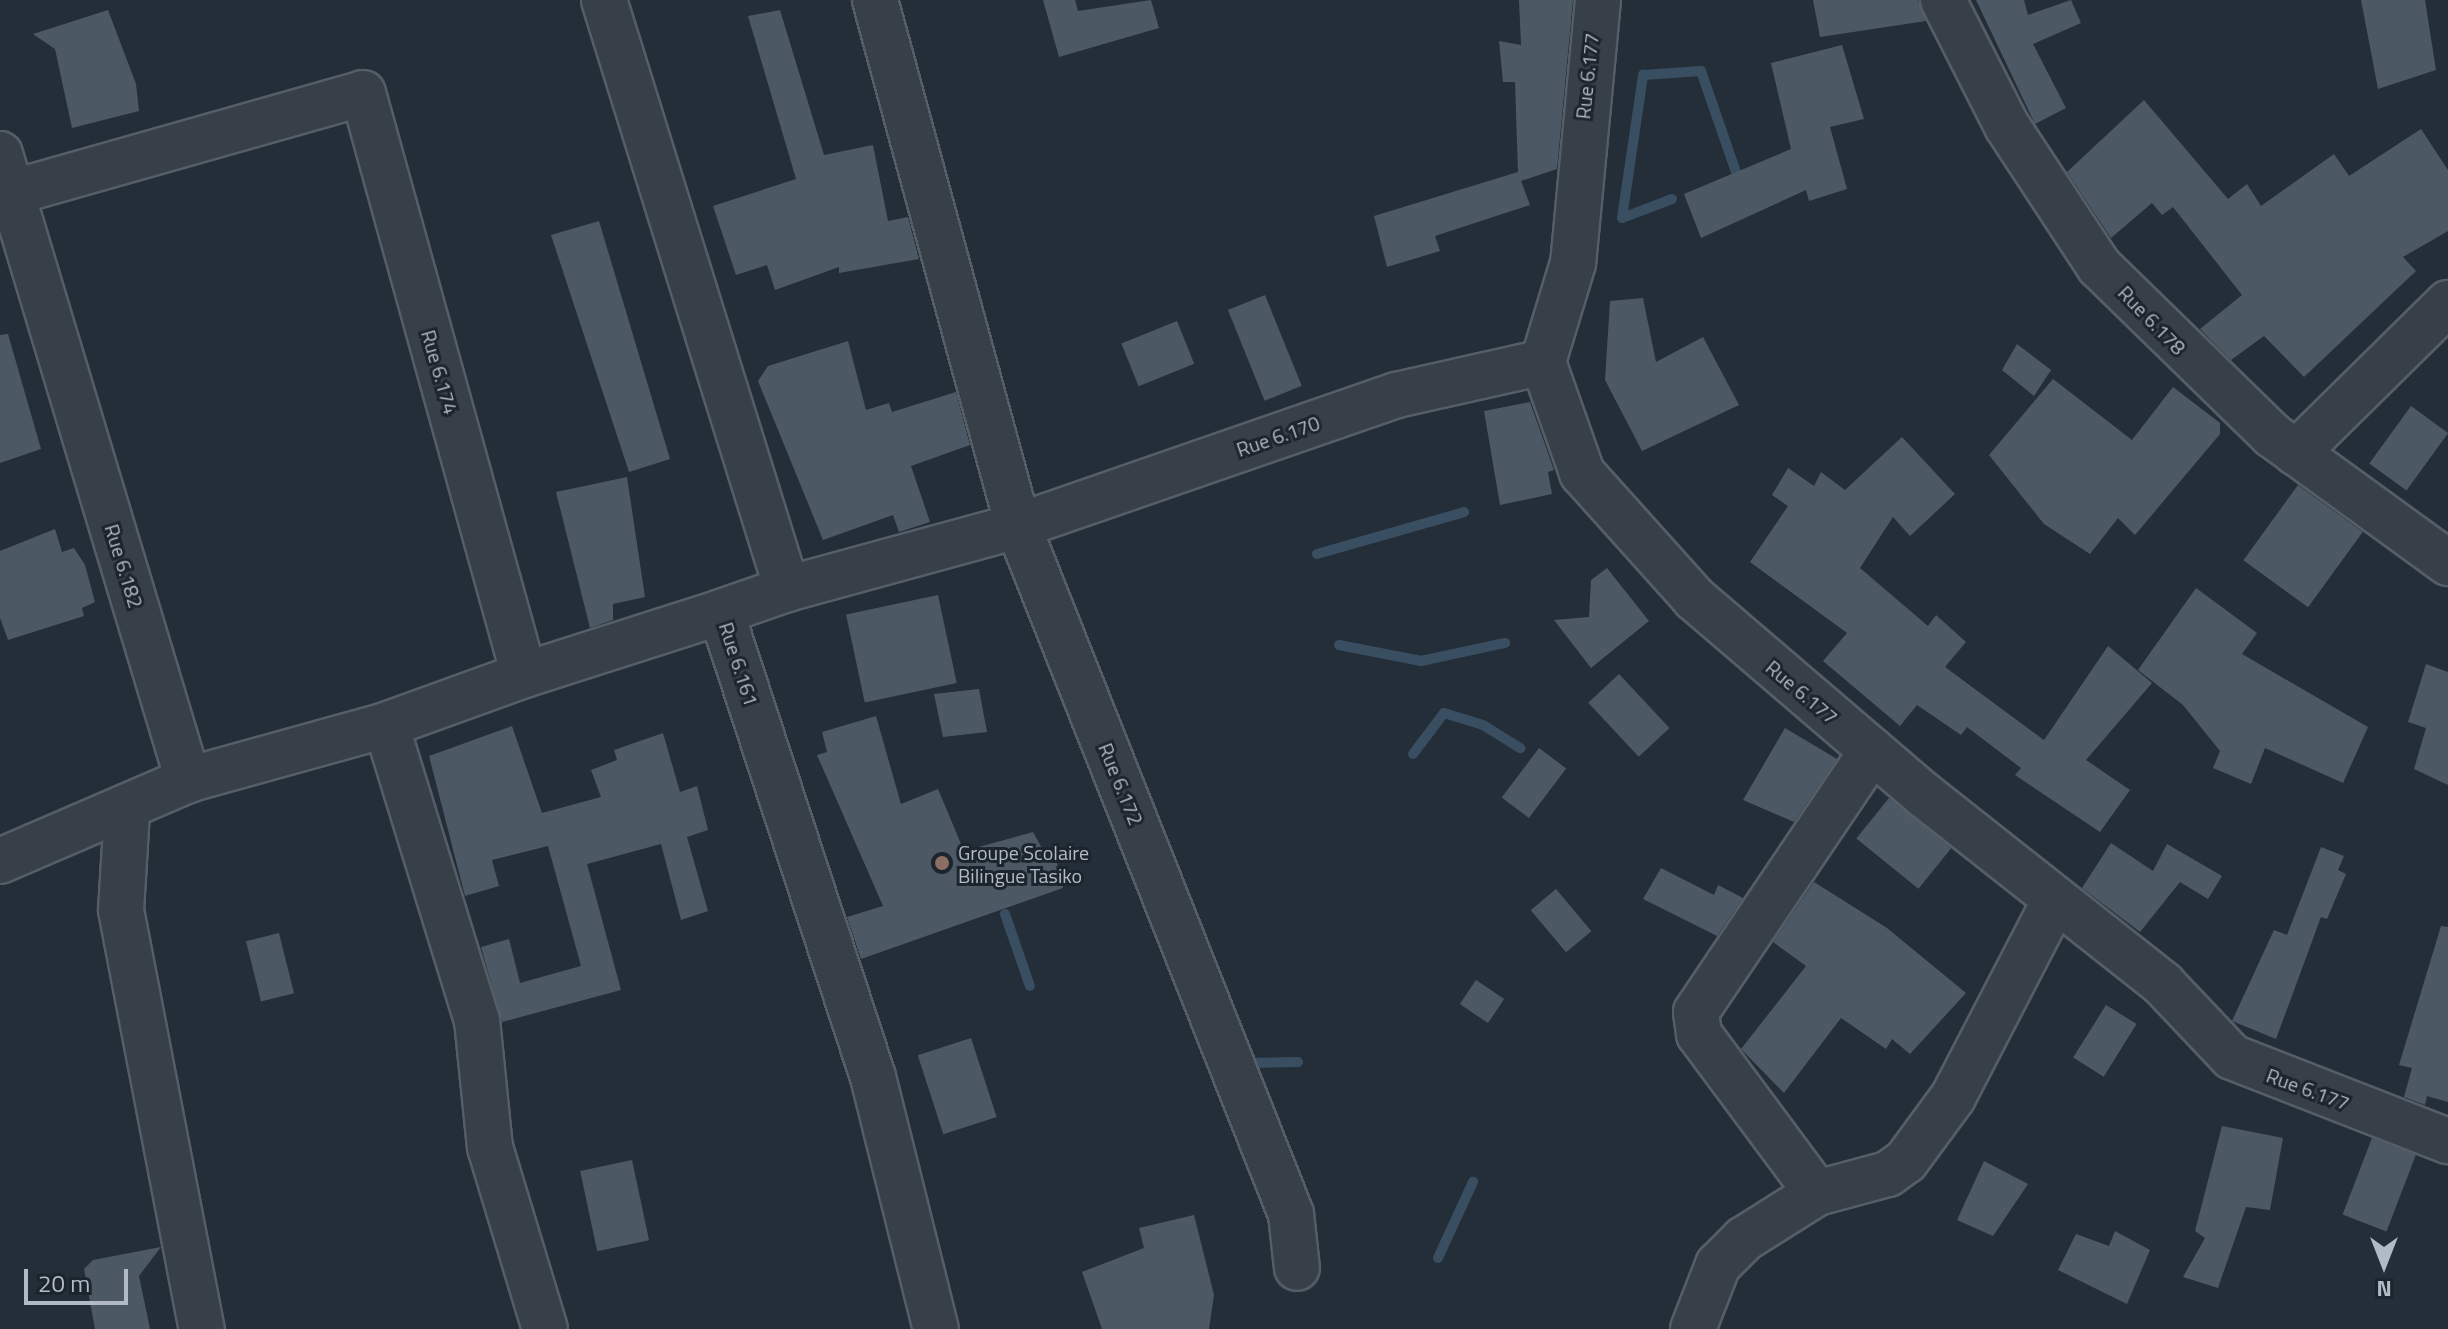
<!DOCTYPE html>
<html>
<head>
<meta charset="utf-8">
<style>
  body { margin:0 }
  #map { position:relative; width:2448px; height:1329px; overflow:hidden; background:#242e39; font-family:"Titillium Web",sans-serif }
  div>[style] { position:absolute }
  .stream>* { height:10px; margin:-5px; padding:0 5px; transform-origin:5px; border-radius:5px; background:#3a4e61 }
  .building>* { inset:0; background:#4c5964; transform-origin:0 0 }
  .roads { filter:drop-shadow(2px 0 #555e67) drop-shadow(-2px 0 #555e67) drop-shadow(0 2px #555e67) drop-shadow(0 -2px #555e67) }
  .minor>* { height:44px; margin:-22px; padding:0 22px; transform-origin:22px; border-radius:22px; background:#374049 }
  .dots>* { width:22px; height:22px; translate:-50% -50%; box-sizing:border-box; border:4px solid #1c252e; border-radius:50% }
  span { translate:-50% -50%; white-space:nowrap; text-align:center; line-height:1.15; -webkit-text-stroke:6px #1c252e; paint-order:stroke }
  .street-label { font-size:20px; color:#b2bbc5 }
  .poi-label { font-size:20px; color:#b2bbc5 }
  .left { translate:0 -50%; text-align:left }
  .north { position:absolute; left:2344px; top:1225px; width:80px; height:80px; -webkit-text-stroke:6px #1c252e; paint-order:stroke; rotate:180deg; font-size:22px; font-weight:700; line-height:32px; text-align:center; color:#b2bbc5 }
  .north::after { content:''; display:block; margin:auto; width:28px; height:36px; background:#b2bbc5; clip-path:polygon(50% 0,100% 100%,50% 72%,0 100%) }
  .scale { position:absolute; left:24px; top:1269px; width:104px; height:36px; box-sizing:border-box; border:4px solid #b2bbc5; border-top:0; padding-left:10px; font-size:24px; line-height:28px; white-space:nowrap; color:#b2bbc5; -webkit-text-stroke:6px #1c252e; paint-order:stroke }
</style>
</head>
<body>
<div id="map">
  <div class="stream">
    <i style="left:1672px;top:199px;width:53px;rotate:159.2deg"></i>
    <i style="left:1622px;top:218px;width:145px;rotate:-81.6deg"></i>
    <i style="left:1643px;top:75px;width:58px;rotate:-3.9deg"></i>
    <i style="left:1701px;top:71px;width:107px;rotate:70.9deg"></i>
    <i style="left:1317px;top:554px;width:153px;rotate:-15.9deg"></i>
    <i style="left:1339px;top:645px;width:84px;rotate:11deg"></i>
    <i style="left:1421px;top:661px;width:86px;rotate:-12.1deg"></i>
    <i style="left:1413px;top:754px;width:51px;rotate:-52.9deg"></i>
    <i style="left:1444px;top:713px;width:41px;rotate:17.1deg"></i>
    <i style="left:1483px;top:725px;width:44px;rotate:31.9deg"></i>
    <i style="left:1005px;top:914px;width:76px;rotate:70.9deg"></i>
    <i style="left:1246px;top:1063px;width:52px;rotate:-1.1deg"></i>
    <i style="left:1438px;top:1258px;width:84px;rotate:-65.3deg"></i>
  </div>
  <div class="building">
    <i style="clip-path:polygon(1043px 0,1075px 0,1078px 11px,1151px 0,1159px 28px,1059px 57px)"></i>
    <i style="clip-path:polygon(1519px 0,1573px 0,1557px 169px,1521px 181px,1530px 205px,1435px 236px,1440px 251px,1387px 267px,1374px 216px,1518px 172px,1515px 82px,1503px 82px,1499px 41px,1521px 45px)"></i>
    <i style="clip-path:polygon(1813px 0,1918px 0,1926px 21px,1820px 37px)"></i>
    <i style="clip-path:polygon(1976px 0,2024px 0,2028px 15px,2071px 0,2081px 23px,2033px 44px,2066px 108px,2035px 124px)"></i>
    <i style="clip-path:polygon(2361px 0,2425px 0,2436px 70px,2378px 89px)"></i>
    <i style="clip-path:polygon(108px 10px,136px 84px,139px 111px,72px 128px,55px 49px,33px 34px)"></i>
    <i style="clip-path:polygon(780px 10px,824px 155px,873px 145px,888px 221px,908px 217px,919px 259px,839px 273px,839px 267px,775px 290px,767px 265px,736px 275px,713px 206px,796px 179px,748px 16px)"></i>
    <i style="clip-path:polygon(1842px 45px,1864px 119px,1830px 127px,1847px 189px,1809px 201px,1806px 190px,1701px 238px,1684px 194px,1791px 149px,1771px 63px)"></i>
    <i style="clip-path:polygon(2144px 100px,2228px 199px,2247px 184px,2261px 206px,2334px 154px,2349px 176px,2421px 129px,2448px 170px,2448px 231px,2403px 257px,2416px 271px,2304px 377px,2264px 336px,2231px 360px,2200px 329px,2242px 295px,2173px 207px,2162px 215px,2152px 203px,2111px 238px,2067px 172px)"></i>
    <i style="clip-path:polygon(599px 221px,670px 459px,629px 472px,551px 235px)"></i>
    <i style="left:1265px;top:295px;width:98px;height:40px;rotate:68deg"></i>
    <i style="clip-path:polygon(1643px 298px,1656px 362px,1703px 337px,1739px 405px,1642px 451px,1605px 380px,1610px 301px)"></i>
    <i style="left:1177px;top:321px;width:46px;height:60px;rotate:68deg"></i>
    <i style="clip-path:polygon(8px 334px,41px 449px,0 463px,0 335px)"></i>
    <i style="clip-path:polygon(848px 341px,866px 410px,889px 403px,892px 412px,956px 392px,970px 445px,911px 466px,930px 522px,899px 532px,893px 515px,823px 540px,758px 381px,768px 366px)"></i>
    <i style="clip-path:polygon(2017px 344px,2051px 370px,2034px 396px,2002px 370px)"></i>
    <i style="clip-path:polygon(2053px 379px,2132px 440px,2173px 387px,2220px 423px,2220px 434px,2135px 535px,2118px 518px,2090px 554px,2044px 524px,1989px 455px)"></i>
    <i style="clip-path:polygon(1530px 402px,1554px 470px,1548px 472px,1552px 494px,1500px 505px,1484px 411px)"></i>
    <i style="left:2411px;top:406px;width:46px;height:71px;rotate:36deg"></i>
    <i style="clip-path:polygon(1902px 437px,1955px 494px,1910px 536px,1893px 517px,1860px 568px,1928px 626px,1936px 615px,1966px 642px,1945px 667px,2044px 740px,2108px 646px,2152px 683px,2086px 760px,2130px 790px,2100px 832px,2015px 775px,2021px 768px,1967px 727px,1961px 735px,1917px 705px,1900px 726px,1823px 661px,1847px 633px,1750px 562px,1788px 506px,1772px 495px,1788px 468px,1814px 486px,1821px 472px,1845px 490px)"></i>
    <i style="clip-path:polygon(627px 477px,645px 597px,613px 604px,613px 620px,590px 628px,556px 492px)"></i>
    <i style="left:2298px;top:485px;width:80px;height:93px;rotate:36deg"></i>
    <i style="clip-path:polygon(55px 529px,62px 552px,74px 548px,85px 565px,95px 602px,82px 608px,84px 616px,8px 640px,0 618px,0 551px)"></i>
    <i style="clip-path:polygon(1607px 568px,1649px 621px,1591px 668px,1554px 620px,1589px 617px,1591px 580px)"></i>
    <i style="clip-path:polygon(2196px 588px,2257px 633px,2242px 654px,2368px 727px,2343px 783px,2265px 748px,2251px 784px,2213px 768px,2220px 751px,2183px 705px,2138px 670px)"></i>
    <i style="left:938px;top:595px;width:90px;height:94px;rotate:78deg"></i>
    <i style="clip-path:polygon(2426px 664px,2448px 672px,2448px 785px,2414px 769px,2426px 728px,2408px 722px)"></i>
    <i style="left:1619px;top:674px;width:74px;height:42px;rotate:47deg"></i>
    <i style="clip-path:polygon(979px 689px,987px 732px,943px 737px,934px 694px)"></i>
    <i style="clip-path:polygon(876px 716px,901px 804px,938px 789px,964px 851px,1033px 832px,1049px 861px,1056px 859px,1063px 888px,861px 959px,847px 917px,883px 906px,817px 755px,827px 752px,822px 732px)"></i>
    <i style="clip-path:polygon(512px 726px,542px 813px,601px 797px,591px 770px,617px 760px,614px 750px,663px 733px,680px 792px,697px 786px,708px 830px,687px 837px,708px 911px,681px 920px,661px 844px,587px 864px,621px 990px,502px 1022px,481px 947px,509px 939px,520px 983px,581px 966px,548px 846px,492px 860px,499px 886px,465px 896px,429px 756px)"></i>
    <i style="clip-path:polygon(1785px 728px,1837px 759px,1794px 822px,1743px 800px)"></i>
    <i style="left:1539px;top:748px;width:34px;height:62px;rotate:37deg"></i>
    <i style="left:1889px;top:798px;width:80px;height:52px;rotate:39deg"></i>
    <i style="clip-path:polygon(2111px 843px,2153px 871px,2167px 844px,2222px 876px,2208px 899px,2180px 882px,2140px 932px,2082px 888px)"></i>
    <i style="clip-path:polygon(2321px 847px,2344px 856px,2338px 870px,2346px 874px,2327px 919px,2321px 917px,2276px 1039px,2232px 1021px,2274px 930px,2287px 935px)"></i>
    <i style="clip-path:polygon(1661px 868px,1714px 895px,1718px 885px,1743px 898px,1717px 936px,1643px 899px)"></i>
    <i style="clip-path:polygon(1814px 882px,1887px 928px,1966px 993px,1910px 1054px,1892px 1039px,1886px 1049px,1841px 1018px,1784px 1093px,1741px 1049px,1806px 966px,1773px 942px)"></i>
    <i style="left:1556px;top:889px;width:55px;height:33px;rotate:50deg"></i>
    <i style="clip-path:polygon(2441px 926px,2448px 927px,2448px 1102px,2427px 1096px,2425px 1105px,2404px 1097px,2412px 1068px,2399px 1065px)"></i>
    <i style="left:279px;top:933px;width:62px;height:34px;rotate:76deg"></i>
    <i style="left:1476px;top:980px;width:34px;height:29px;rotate:34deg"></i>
    <i style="left:2106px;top:1005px;width:36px;height:62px;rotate:32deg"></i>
    <i style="left:971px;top:1038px;width:83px;height:56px;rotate:72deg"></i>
    <i style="clip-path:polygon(2222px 1126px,2283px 1138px,2270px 1210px,2246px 1207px,2218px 1288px,2183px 1277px,2205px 1238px,2195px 1231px)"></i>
    <i style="left:2372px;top:1138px;width:47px;height:82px;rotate:21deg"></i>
    <i style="left:632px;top:1160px;width:82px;height:53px;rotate:78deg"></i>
    <i style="clip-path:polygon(1984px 1161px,2028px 1184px,1993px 1236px,1957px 1220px)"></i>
    <i style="clip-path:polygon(1194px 1215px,1214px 1295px,1209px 1329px,1102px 1329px,1082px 1272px,1144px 1248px,1139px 1228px)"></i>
    <i style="clip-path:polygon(2115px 1231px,2150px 1250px,2127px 1304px,2058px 1270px,2076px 1234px,2109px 1246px)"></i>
    <i style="clip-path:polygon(161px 1247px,139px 1276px,150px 1329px,95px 1329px,84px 1269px,93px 1260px)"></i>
  </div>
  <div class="roads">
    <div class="minor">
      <i style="left:604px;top:0;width:617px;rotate:72.74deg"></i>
      <i style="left:787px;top:589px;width:70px;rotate:160.8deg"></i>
      <i style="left:721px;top:612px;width:489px;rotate:71.9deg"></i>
      <i style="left:873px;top:1077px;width:260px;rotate:76deg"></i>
      <i style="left:875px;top:0;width:545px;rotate:74.79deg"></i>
      <i style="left:1018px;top:526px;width:401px;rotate:-19.1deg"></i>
      <i style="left:1397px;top:395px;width:150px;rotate:-12.7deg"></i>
      <i style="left:1598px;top:0;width:264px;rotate:95.4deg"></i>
      <i style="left:1573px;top:263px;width:103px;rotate:106.9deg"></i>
      <i style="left:1543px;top:362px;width:118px;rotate:70.6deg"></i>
      <i style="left:1582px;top:473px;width:168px;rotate:48.1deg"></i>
      <i style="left:1694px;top:598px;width:303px;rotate:40.6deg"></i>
      <i style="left:1924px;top:795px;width:305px;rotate:38.3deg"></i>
      <i style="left:2163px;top:984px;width:100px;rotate:46.6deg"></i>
      <i style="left:2232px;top:1057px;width:232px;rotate:21.3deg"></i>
      <i style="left:1943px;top:0;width:141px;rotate:63.1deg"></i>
      <i style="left:2007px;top:126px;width:168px;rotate:56.7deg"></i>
      <i style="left:2099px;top:266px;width:242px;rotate:44.3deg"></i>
      <i style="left:2272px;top:435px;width:218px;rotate:36deg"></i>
      <i style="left:0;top:154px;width:654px;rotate:73.28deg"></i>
      <i style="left:188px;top:780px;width:205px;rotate:156.7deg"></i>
      <i style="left:0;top:196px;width:377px;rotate:-15.8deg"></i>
      <i style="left:363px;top:93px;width:604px;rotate:74.54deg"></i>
      <i style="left:524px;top:675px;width:147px;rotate:160.1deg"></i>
      <i style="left:386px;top:725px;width:205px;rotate:164.5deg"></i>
      <i style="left:2296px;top:453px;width:214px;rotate:-44.6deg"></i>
      <i style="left:787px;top:589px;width:239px;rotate:-15.3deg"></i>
      <i style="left:1018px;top:526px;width:740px;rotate:68.36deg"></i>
      <i style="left:1291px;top:1214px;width:54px;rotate:83.7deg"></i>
      <i style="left:524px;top:675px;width:207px;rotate:-17.7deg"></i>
      <i style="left:386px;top:725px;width:309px;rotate:72.9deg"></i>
      <i style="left:477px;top:1020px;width:128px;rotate:84.2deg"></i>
      <i style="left:490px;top:1147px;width:190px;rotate:73.2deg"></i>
      <i style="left:127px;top:812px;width:98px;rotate:93.5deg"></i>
      <i style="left:121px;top:910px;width:427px;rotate:79.1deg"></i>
      <i style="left:1817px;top:1193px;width:198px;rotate:-126.6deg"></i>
      <i style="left:1699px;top:1034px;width:22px;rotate:-98deg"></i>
      <i style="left:1696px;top:1012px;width:315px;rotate:-56deg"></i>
      <i style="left:1693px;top:1329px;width:69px;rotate:-68.7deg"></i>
      <i style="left:1718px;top:1265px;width:37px;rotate:-45deg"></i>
      <i style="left:1744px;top:1239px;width:86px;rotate:-32.2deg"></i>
      <i style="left:1817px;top:1193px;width:73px;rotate:-15deg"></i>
      <i style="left:1888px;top:1174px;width:22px;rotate:-36deg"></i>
      <i style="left:1906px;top:1161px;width:79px;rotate:-53.7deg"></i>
      <i style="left:1953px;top:1097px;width:222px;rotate:-62.6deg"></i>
    </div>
  </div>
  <div class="dots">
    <i style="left:942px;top:863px;background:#8d6e63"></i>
  </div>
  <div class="street-label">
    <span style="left:1587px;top:76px;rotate:-84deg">Rue 6.177</span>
    <span style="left:2152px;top:320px;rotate:46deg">Rue 6.178</span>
    <span style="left:440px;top:372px;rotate:74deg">Rue 6.174</span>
    <span style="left:1278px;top:436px;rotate:-19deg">Rue 6.170</span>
    <span style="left:124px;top:566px;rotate:73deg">Rue 6.182</span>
    <span style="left:739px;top:664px;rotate:72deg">Rue 6.161</span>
    <span style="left:1802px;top:692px;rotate:40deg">Rue 6.177</span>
    <span style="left:1121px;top:784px;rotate:68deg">Rue 6.172</span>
    <span style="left:2308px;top:1089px;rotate:20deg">Rue 6.177</span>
  </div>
  <div class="poi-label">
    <span class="left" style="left:958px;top:864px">Groupe Scolaire<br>Bilingue Tasiko</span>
  </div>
  <div class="north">N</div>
  <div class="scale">20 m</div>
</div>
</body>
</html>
